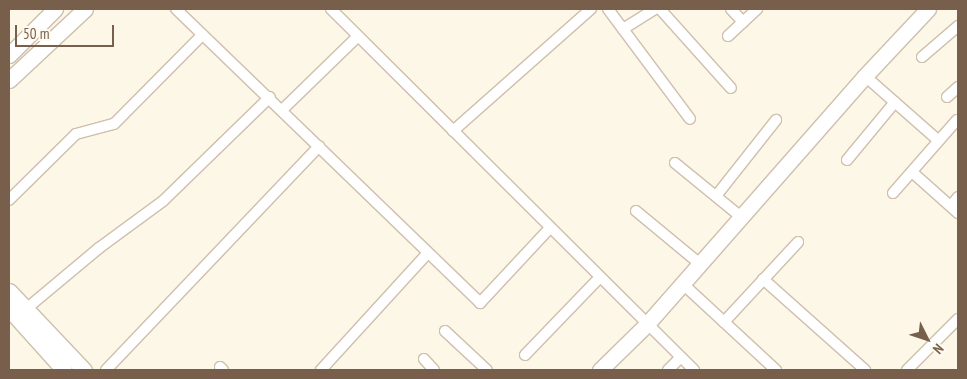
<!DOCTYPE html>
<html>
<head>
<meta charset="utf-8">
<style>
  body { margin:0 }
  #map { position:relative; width:967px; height:379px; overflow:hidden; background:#fdf7e8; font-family:"PT Sans Narrow",sans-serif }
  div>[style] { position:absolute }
  .roads { filter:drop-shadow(1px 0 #cfbfad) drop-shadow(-1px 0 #cfbfad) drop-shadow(0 1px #cfbfad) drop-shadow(0 -1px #cfbfad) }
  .street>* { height:10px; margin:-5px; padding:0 5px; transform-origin:5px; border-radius:5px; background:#fff }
  .secondary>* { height:15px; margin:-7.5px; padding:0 7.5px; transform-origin:7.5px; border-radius:7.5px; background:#fff }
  span { translate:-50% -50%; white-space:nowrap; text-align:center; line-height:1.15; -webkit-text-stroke:4px #fffaef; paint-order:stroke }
  .frame { position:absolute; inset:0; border:10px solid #785f4b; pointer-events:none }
  .north { position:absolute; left:902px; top:314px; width:50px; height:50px; -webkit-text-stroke:4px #fffaef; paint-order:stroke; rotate:131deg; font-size:14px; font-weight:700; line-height:20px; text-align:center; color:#785f4b }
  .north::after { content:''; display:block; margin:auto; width:18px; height:22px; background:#785f4b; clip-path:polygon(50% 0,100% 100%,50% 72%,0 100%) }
  .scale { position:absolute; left:15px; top:25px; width:99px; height:22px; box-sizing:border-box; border:2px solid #785f4b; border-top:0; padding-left:6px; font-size:15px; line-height:18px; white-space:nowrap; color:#785f4b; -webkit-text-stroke:4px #fffaef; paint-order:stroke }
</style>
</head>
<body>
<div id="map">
  <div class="roads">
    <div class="street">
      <i style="left:176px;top:9px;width:423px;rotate:44deg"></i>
      <i style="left:480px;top:303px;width:103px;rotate:-47deg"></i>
      <i style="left:331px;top:9px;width:512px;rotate:44.84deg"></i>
      <i style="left:608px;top:9px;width:137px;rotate:53.3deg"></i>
      <i style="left:660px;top:9px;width:106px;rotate:48.1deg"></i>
      <i style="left:731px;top:9px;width:18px;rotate:47deg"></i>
      <i style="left:623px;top:29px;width:38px;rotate:-32deg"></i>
      <i style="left:728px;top:36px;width:40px;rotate:-43deg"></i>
      <i style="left:922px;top:57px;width:48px;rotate:-40.7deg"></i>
      <i style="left:865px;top:76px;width:98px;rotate:41.3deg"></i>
      <i style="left:947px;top:97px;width:15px;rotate:-42deg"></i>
      <i style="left:282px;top:110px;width:105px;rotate:-44.2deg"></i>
      <i style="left:453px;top:131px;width:184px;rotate:-41.5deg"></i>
      <i style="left:847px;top:160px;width:75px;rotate:-50.4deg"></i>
      <i style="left:675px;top:163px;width:84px;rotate:39.2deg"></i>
      <i style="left:912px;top:172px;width:62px;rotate:41.7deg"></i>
      <i style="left:893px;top:193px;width:97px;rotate:-48.8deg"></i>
      <i style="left:716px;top:196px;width:97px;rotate:-51.7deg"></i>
      <i style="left:9px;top:200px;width:94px;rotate:-44.6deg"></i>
      <i style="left:76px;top:134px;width:39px;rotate:-15deg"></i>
      <i style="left:114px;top:124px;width:125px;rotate:-45.3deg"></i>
      <i style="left:951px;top:206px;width:11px;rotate:-52deg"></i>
      <i style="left:636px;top:211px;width:83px;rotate:39.6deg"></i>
      <i style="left:763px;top:279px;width:137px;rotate:41.7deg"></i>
      <i style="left:683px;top:284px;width:127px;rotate:42.8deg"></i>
      <i style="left:26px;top:309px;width:95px;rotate:-39.9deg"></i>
      <i style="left:99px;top:248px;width:79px;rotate:-36.3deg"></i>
      <i style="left:163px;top:201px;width:149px;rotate:-44.2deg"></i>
      <i style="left:724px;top:322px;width:109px;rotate:-47.2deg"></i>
      <i style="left:445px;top:331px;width:57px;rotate:42.9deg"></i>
      <i style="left:525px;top:355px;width:108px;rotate:-46.1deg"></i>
      <i style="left:424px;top:359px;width:15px;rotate:48deg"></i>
      <i style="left:220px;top:367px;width:4px;rotate:45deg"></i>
      <i style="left:106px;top:370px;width:309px;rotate:-46.4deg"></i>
      <i style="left:321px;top:370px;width:157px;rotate:-47.6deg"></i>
      <i style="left:668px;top:370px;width:18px;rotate:-45deg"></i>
      <i style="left:907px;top:370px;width:72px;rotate:-45deg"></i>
    </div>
    <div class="secondary">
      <i style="left:9px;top:55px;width:65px;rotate:-45deg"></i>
      <i style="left:9px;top:80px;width:104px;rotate:-43.1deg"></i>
      <i style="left:9px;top:291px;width:109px;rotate:46.5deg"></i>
      <i style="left:9px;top:309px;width:82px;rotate:48deg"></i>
      <i style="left:600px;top:370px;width:66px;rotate:-44.4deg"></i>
      <i style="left:647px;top:324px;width:330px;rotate:-48.7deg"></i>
      <i style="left:865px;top:76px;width:92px;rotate:-46.8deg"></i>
    </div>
  </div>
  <div class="frame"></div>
  <div class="north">N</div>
  <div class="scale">50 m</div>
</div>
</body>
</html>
